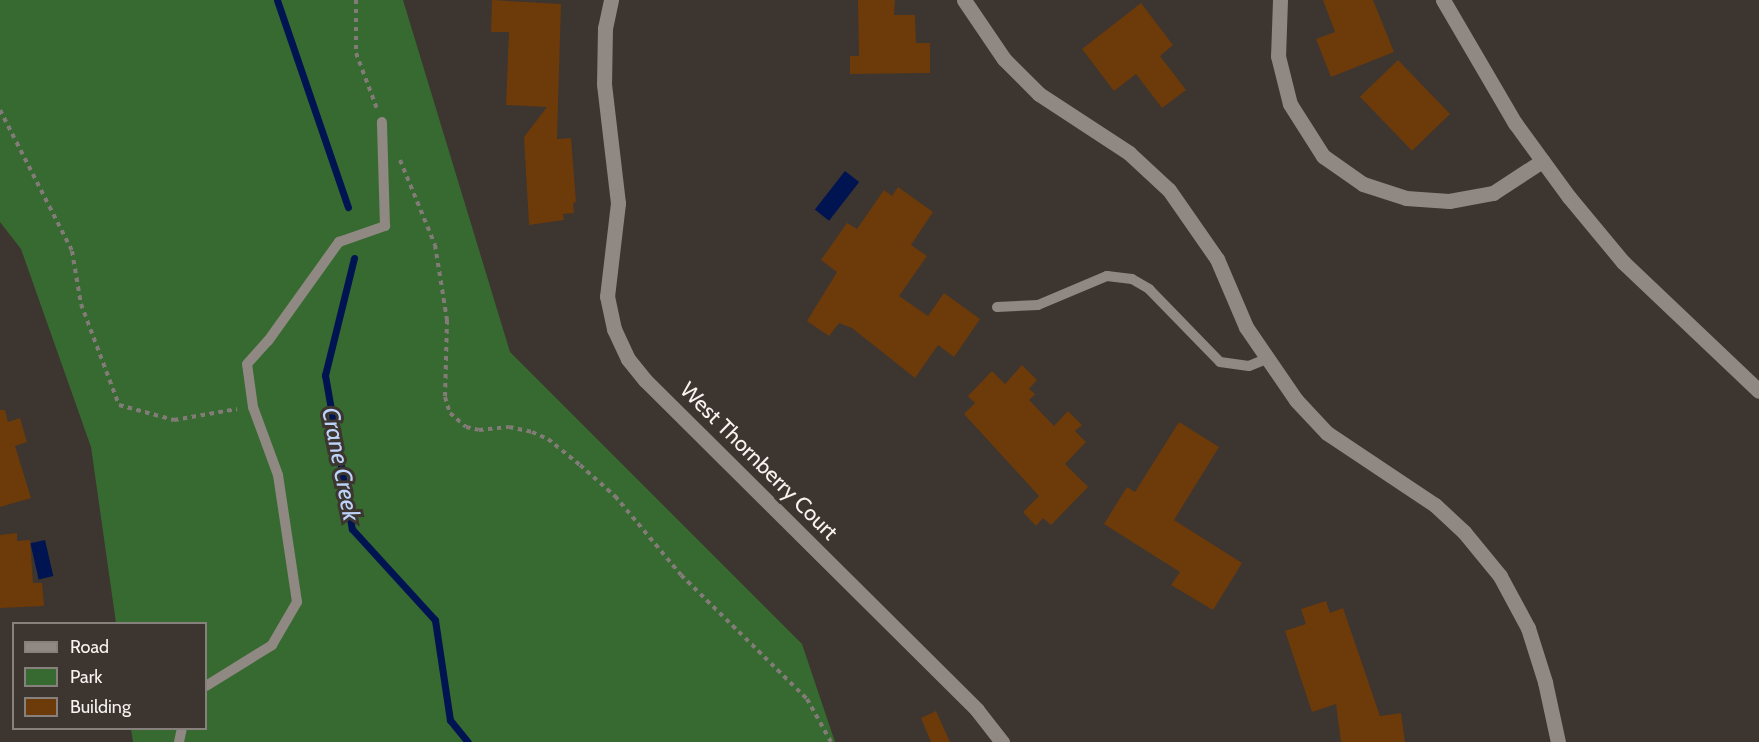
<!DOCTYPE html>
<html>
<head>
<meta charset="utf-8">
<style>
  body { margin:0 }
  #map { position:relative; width:1759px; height:742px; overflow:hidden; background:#3c3530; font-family:Cabin,sans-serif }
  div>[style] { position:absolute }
  .green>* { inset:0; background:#376a31 }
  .water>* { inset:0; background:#001451; transform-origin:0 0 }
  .stream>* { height:7px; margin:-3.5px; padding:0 3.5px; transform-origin:3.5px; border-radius:3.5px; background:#001451 }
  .building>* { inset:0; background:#6d3a0a; transform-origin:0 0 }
  .path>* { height:4px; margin-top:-2px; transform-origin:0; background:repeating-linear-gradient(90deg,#827b77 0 4.5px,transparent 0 9px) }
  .service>* { height:10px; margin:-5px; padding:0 5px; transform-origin:5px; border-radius:5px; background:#908882 }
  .minor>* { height:15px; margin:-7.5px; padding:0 7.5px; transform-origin:7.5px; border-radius:7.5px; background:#908882 }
  .tertiary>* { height:15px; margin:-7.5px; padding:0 7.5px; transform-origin:7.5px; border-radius:7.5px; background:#908882 }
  span { translate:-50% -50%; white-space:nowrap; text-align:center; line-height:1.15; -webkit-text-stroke:6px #3c3530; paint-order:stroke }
  .street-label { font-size:22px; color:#f8f3f0 }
  .water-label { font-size:24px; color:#bed3f9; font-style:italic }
  .legend { position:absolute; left:12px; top:622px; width:195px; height:108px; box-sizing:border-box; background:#3c3530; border:2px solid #87817d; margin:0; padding:8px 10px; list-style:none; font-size:18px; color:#f8f3f0 }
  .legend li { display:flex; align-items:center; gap:12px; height:30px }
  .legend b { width:30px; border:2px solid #87817d }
</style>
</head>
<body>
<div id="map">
  <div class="green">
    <i style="clip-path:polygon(0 0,403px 0,510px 352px,802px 644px,835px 742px,133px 742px,131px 729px,206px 728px,206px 624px,116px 623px,91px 447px,21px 249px,0 222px)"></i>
  </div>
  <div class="water">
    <i style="left:845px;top:171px;width:18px;height:49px;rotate:38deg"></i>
    <i style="left:45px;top:540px;width:37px;height:15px;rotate:77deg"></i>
  </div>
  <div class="stream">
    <i style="left:277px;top:0;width:219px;rotate:71.1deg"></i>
    <i style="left:354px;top:258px;width:121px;rotate:103.9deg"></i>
    <i style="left:325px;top:375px;width:156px;rotate:80.1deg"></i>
    <i style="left:352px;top:529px;width:123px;rotate:47.6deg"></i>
    <i style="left:435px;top:620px;width:101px;rotate:81.5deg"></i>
    <i style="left:450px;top:720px;width:28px;rotate:51deg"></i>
  </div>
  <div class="building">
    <i style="clip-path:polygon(492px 0,561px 4px,557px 139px,571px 138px,576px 202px,573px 203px,574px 213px,563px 214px,564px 220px,529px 225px,524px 137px,547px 107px,506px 105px,509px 32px,491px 32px)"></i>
    <i style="clip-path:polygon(858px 0,895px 0,894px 15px,915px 15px,916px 43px,930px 43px,930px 73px,850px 74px,850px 56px,859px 56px)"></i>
    <i style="clip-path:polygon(1323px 0,1373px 0,1394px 52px,1331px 77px,1316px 39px,1335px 32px)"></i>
    <i style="clip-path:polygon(1141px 3px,1173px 45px,1160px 56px,1186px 90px,1162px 108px,1136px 74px,1114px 91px,1082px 49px)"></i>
    <i style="left:1398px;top:60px;width:75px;height:53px;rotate:46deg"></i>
    <i style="clip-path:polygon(898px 187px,933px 212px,911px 245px,927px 256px,899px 296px,928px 316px,944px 293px,980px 319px,954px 357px,938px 345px,915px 378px,852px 328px,839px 323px,829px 336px,807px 321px,837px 272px,821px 260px,847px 223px,857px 229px,884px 190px,892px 196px)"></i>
    <i style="clip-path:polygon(1022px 365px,1037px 380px,1029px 389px,1035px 394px,1029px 400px,1054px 426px,1068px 411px,1082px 425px,1075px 431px,1086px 442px,1065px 464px,1088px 487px,1051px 525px,1043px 518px,1036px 526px,1023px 512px,1039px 496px,964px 414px,975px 403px,968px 396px,992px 371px,1005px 384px)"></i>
    <i style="clip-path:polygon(0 410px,5px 410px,8px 422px,20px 418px,27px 442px,15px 446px,31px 498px,0 507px)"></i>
    <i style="clip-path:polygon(1179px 422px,1219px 447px,1174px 520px,1242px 563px,1213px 610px,1171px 585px,1180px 572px,1104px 524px,1127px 487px,1135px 492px)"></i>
    <i style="clip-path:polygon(17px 533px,17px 541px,30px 540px,33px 583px,42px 583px,44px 606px,0 608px,0 535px)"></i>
    <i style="clip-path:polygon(1326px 601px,1330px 613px,1343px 608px,1380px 716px,1401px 713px,1405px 742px,1341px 742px,1336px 704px,1312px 712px,1285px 631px,1306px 624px,1301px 609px)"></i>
    <i style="clip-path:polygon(936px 711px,950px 742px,931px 742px,921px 718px)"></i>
  </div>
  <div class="path">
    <i style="left:356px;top:0;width:53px;rotate:90deg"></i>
    <i style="left:356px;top:53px;width:60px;rotate:69.4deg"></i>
    <i style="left:0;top:110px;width:158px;rotate:62.9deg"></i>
    <i style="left:72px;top:251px;width:54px;rotate:80.4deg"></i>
    <i style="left:81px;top:304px;width:108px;rotate:69.4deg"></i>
    <i style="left:119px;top:405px;width:57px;rotate:15.3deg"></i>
    <i style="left:174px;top:420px;width:64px;rotate:-9.9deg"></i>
    <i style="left:400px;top:160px;width:92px;rotate:67.6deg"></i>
    <i style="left:435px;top:245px;width:76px;rotate:80.9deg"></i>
    <i style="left:447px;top:320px;width:77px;rotate:91.5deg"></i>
    <i style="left:445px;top:397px;width:17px;rotate:73deg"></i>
    <i style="left:450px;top:413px;width:21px;rotate:41deg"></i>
    <i style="left:466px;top:427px;width:13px;rotate:13deg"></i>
    <i style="left:479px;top:430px;width:30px;rotate:-6deg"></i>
    <i style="left:509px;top:427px;width:24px;rotate:12deg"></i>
    <i style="left:532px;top:432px;width:17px;rotate:24deg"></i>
    <i style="left:548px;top:439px;width:41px;rotate:39.1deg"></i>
    <i style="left:580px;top:465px;width:47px;rotate:41.5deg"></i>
    <i style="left:615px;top:496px;width:103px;rotate:50.1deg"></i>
    <i style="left:681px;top:575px;width:177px;rotate:44.5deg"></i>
    <i style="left:807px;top:699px;width:49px;rotate:60.8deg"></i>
  </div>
  <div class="service">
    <i style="left:997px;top:307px;width:41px;rotate:-2.8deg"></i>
    <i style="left:1038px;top:305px;width:75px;rotate:-22.8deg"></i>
    <i style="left:1107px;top:276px;width:25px;rotate:7deg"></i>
    <i style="left:1132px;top:279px;width:20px;rotate:30deg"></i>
    <i style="left:1149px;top:289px;width:102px;rotate:45.8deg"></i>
    <i style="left:1220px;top:362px;width:29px;rotate:8deg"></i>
    <i style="left:1249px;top:366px;width:18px;rotate:-22deg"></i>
    <i style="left:206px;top:686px;width:78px;rotate:-31.8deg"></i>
    <i style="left:272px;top:645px;width:50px;rotate:-59.8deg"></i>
    <i style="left:297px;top:602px;width:128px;rotate:-98.5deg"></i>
    <i style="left:278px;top:475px;width:72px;rotate:-110.2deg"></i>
    <i style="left:253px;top:407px;width:43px;rotate:-97.9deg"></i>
    <i style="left:247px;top:364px;width:31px;rotate:-48deg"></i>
    <i style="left:268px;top:341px;width:122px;rotate:-54.4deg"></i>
    <i style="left:339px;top:242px;width:49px;rotate:-19.2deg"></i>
    <i style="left:385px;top:226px;width:104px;rotate:-91.7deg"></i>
    <i style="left:179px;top:742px;width:14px;rotate:-78deg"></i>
  </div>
  <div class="minor">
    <i style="left:611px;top:0;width:29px;rotate:102deg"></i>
    <i style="left:605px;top:28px;width:56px;rotate:91deg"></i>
    <i style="left:604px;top:84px;width:120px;rotate:83.3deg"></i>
    <i style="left:618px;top:203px;width:94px;rotate:96.7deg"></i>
    <i style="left:607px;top:296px;width:34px;rotate:78deg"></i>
    <i style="left:614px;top:329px;width:33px;rotate:65deg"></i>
    <i style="left:628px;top:359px;width:27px;rotate:51deg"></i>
    <i style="left:645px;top:380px;width:468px;rotate:44.8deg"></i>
    <i style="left:977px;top:710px;width:41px;rotate:52deg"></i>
    <i style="left:964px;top:0;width:71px;rotate:55.9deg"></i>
    <i style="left:1004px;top:59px;width:49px;rotate:45deg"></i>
    <i style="left:1039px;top:94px;width:108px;rotate:33.2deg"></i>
    <i style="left:1129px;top:153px;width:54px;rotate:42.8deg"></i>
    <i style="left:1169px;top:190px;width:84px;rotate:55.2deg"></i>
    <i style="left:1217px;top:259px;width:74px;rotate:66.9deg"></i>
    <i style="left:1246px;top:327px;width:88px;rotate:55.6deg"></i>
    <i style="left:1296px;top:400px;width:45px;rotate:46.8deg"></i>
    <i style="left:1327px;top:433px;width:130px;rotate:33.7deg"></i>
    <i style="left:1435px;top:505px;width:40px;rotate:43deg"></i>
    <i style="left:1464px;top:532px;width:57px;rotate:50.7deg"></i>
    <i style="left:1500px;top:576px;width:59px;rotate:61.7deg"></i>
    <i style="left:1528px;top:628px;width:57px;rotate:72.5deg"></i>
    <i style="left:1545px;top:682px;width:61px;rotate:77.8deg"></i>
    <i style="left:1280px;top:0;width:56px;rotate:92deg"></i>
    <i style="left:1278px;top:56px;width:49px;rotate:76deg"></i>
    <i style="left:1290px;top:104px;width:62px;rotate:57.6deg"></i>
    <i style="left:1323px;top:156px;width:49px;rotate:35deg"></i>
    <i style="left:1363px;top:184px;width:45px;rotate:18deg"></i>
    <i style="left:1406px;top:198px;width:43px;rotate:4deg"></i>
    <i style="left:1449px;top:201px;width:45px;rotate:-10.3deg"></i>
    <i style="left:1493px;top:193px;width:59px;rotate:-33.1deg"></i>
  </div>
  <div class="tertiary">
    <i style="left:1443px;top:0;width:143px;rotate:59.7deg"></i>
    <i style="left:1515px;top:123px;width:92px;rotate:53.9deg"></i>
    <i style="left:1569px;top:197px;width:85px;rotate:50.3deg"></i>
    <i style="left:1623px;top:262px;width:187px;rotate:43.5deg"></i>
  </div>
  <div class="street-label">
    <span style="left:759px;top:461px;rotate:45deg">West Thornberry Court</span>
  </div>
  <div class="water-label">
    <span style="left:341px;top:464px;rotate:79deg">Crane Creek</span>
  </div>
  <ul class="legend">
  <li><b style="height:8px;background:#908882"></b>Road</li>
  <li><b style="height:16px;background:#376a31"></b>Park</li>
  <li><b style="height:16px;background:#6d3a0a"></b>Building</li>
  </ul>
</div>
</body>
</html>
